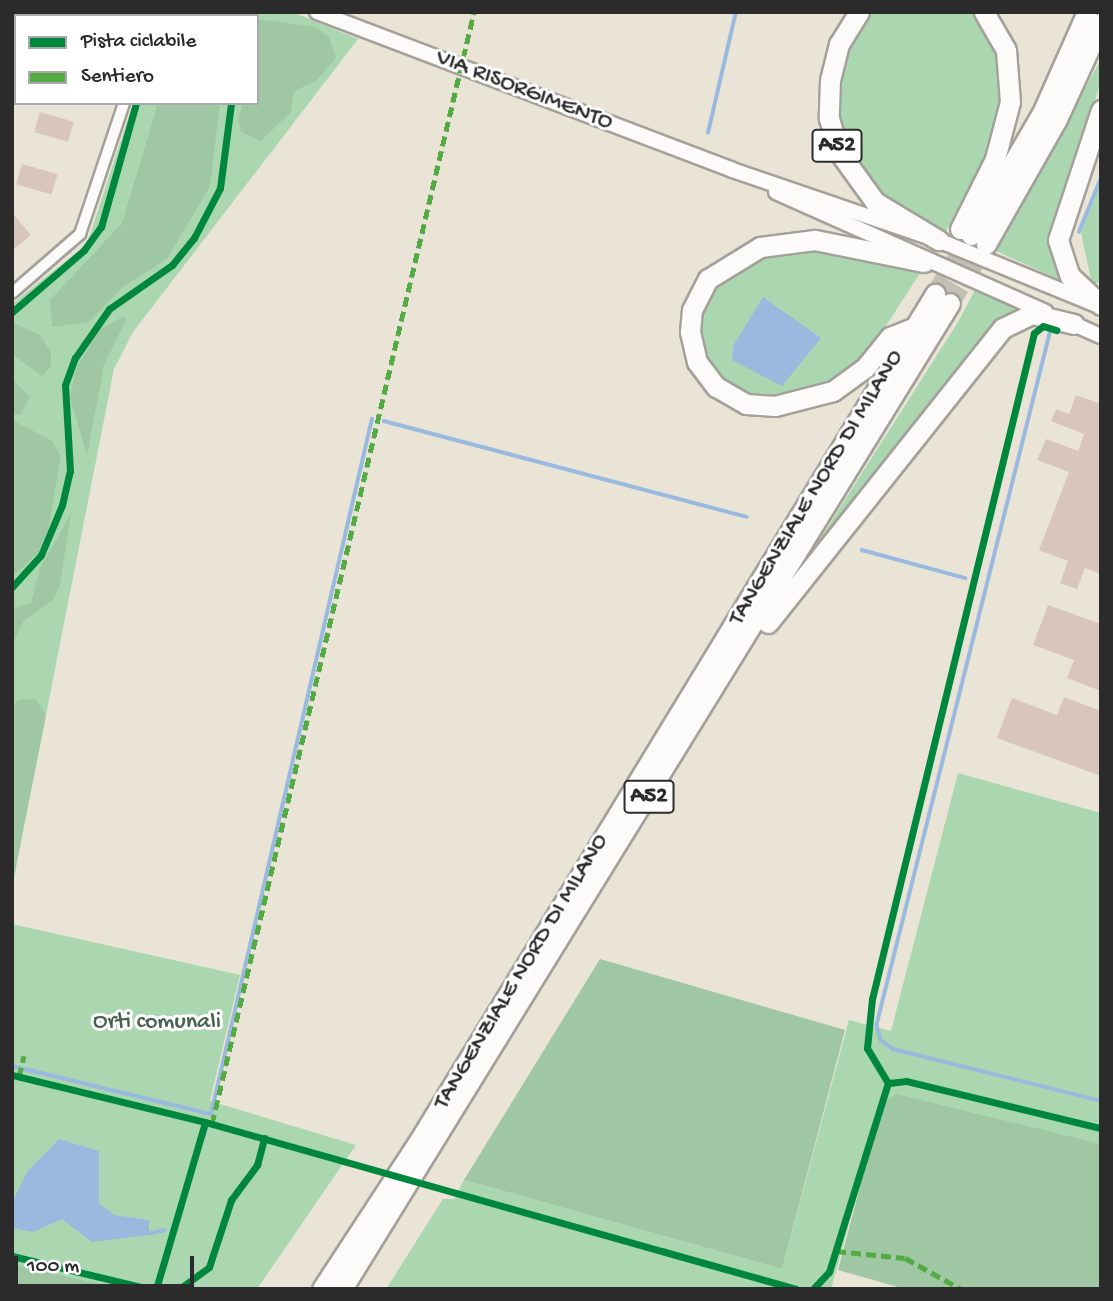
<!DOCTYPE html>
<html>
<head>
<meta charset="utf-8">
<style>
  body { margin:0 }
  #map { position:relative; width:1113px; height:1301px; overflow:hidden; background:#e9e4d6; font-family:"Gochi Hand",sans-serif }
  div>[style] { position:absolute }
  .green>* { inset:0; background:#abd7b0 }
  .forest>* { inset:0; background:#9fc7a3 }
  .water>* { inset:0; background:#9ab9de }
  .stream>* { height:3.5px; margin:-1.75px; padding:0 1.75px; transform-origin:1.75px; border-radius:1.75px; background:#9ab9de }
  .building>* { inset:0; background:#d8c6be; transform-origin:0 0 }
  .highway-tunnel>* { height:19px; margin-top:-9.5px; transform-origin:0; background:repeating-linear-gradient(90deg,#c3bfb4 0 19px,transparent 0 29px) }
  .roads { filter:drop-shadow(2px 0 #a4a19a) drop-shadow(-2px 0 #a4a19a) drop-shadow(0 2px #a4a19a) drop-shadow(0 -2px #a4a19a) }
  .street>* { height:10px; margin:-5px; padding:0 5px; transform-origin:5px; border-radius:5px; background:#fcfbf9 }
  .secondary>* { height:14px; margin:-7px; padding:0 7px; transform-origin:7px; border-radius:7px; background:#fcfbf9 }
  .highway>* { height:19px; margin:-9.5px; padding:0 9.5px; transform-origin:9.5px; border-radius:9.5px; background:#fcfbf9 }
  .quiet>* { height:5px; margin-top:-2.5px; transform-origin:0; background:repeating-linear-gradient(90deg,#54ab44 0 10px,transparent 0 15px) }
  .cycleway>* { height:7px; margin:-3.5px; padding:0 3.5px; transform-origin:3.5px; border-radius:3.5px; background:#00873e }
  span { translate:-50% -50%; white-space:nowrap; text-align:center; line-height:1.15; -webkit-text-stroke:6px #fff; paint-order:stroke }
  .shield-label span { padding:2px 5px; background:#fff; border:2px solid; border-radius:5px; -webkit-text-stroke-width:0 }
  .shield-label { font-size:23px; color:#2b2b2b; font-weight:700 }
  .street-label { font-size:24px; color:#2b2b2b }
  .park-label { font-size:24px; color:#46634e }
  .frame { position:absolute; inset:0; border:14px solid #2b2b2b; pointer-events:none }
  .legend { position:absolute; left:14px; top:14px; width:245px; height:91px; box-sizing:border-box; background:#fff; border:2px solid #aaa; margin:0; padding:9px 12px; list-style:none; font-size:21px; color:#2b2b2b }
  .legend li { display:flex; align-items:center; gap:14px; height:35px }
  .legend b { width:35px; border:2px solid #aaa }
  .scale { position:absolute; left:14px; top:1256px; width:180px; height:32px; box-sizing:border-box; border:4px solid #2b2b2b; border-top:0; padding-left:9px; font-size:21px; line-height:24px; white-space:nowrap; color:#2b2b2b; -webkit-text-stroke:5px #fff; paint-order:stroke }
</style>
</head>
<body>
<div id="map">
  <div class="green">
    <i style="clip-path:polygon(160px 12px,292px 12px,358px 39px,133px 332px,114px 369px,12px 888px,12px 304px,87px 244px,133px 103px,257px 103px,257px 16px)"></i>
    <i style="clip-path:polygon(867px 12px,976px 12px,998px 50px,1005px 95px,986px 162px,945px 233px,885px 202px,847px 159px,833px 102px,851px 31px)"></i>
    <i style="clip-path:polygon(1101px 59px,1101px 81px,1063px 203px,1058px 279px,996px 251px)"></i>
    <i style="clip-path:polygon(1101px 182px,1101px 282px,1092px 284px,1081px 233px)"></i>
    <i style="clip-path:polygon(810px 245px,922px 270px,864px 360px,840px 379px,765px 399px,731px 392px,697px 349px,696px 316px,712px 284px,757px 253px)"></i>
    <i style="clip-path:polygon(975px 290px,1018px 307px,808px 558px,958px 322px)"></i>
    <i style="clip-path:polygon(958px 773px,1101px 813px,1101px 1145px,882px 1104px,831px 1289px,386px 1289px,443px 1199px,454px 1199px,464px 1180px,782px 1269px,849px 1020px,891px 1031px)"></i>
    <i style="clip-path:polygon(12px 924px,240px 975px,210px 1101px,356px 1145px,257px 1289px,12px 1289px)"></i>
  </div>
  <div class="forest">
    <i style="clip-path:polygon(257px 19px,316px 27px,329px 37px,336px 58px,316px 81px,294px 91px,291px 112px,261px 141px,241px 132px,238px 119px,243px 103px,257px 103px)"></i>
    <i style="clip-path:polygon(158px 103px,220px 103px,210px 186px,167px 259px,123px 287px,89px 322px,52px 327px,50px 300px,122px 223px)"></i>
    <i style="clip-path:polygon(122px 317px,127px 318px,104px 365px,87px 456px,70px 397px,75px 371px,98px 331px)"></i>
    <i style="clip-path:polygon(12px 322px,40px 335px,51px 352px,51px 367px,42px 376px,12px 354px)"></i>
    <i style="clip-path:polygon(12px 379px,30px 397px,20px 415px,12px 414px)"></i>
    <i style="clip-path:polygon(12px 420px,51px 440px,61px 456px,48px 529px,38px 553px,12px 577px)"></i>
    <i style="clip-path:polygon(71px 514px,60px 585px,53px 600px,23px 622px,12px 645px,12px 608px,31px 603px,40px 568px)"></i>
    <i style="clip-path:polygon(35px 699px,46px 715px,12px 886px,12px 707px,18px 700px)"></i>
    <i style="clip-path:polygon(600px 959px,845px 1030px,782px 1269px,464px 1180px)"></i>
    <i style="clip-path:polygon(896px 1094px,1101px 1144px,1101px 1289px,905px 1289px,838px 1270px,882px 1104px)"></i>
    <i style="clip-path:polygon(12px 1264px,121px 1289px,12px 1289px)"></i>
  </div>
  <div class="water">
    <i style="clip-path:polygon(763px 297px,821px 338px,782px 386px,732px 360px,733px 346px)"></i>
    <i style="clip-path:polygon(59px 1139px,99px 1151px,99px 1203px,114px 1215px,149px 1220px,149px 1235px,92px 1242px,62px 1219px,33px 1232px,12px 1228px,12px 1203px,27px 1172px)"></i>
  </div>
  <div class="stream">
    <i style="left:708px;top:133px;width:124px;rotate:-77deg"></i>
    <i style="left:1079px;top:232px;width:58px;rotate:-67.8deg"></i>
    <i style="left:1050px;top:334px;width:712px;rotate:104.06deg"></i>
    <i style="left:877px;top:1025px;width:16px;rotate:75deg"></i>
    <i style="left:881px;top:1040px;width:15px;rotate:37deg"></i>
    <i style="left:893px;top:1049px;width:214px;rotate:14deg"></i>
    <i style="left:384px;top:421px;width:375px;rotate:14.8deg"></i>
    <i style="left:862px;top:550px;width:107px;rotate:15.2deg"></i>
    <i style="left:12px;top:1066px;width:205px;rotate:13.6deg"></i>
    <i style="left:211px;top:1114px;width:713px;rotate:-76.96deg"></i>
    <i style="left:172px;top:1231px;width:108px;rotate:-71.6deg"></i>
    <i style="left:151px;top:1233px;width:14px;rotate:-12deg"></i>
  </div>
  <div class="building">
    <i style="left:40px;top:112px;width:35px;height:21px;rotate:16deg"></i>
    <i style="left:22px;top:164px;width:37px;height:21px;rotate:16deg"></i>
    <i style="clip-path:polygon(12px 213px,31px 235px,12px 251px)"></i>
    <i style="clip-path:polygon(1076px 395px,1101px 404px,1101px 574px,1085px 568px,1077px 589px,1060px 583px,1068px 561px,1039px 550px,1069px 472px,1037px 460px,1046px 439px,1078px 451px,1084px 434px,1051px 421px,1056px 409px,1069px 414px)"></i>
    <i style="clip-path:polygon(1048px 605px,1101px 624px,1101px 691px,1067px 678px,1074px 660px,1033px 645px)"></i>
    <i style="clip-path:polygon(1064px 697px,1101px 711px,1101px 776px,997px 738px,1012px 698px,1057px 715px)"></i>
  </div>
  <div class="highway-tunnel">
    <i style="left:935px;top:294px;width:69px;rotate:-58.6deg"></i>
    <i style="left:950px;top:303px;width:69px;rotate:-58.6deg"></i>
  </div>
  <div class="roads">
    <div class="street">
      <i style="left:150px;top:16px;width:4px;rotate:-76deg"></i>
      <i style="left:12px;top:293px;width:90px;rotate:-40.9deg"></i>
      <i style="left:80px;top:234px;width:138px;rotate:-71.4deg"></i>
    </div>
    <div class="secondary">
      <i style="left:317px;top:12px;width:444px;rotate:20.8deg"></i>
      <i style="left:732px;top:170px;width:218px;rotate:18.8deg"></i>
      <i style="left:938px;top:240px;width:174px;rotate:22.3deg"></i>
      <i style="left:776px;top:192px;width:295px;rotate:24deg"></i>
      <i style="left:1067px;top:321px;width:37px;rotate:24deg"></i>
    </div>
    <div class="highway">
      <i style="left:859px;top:12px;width:38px;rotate:122deg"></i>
      <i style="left:839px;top:44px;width:37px;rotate:104deg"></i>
      <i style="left:830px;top:80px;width:38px;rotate:92deg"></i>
      <i style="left:829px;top:118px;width:35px;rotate:74deg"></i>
      <i style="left:839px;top:152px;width:62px;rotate:54.2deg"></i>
      <i style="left:875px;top:202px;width:74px;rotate:31.1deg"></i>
      <i style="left:1101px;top:110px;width:137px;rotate:108.3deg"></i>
      <i style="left:1058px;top:240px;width:38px;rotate:72deg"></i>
      <i style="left:1070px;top:276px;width:42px;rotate:43.1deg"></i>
      <i style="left:960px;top:229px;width:78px;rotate:-63.4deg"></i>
      <i style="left:995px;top:159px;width:59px;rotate:-75.3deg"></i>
      <i style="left:1010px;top:102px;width:52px;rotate:-94.4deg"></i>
      <i style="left:1006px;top:50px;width:44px;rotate:-120.1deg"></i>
      <i style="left:971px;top:235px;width:141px;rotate:-59.8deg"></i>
      <i style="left:1042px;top:113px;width:111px;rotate:-66deg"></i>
      <i style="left:986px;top:244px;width:144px;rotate:-60.4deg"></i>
      <i style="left:1057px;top:119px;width:106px;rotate:-65.4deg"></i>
      <i style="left:915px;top:327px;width:27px;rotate:158deg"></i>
      <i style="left:890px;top:337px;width:38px;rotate:129deg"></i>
      <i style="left:866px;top:367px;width:41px;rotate:144deg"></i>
      <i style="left:833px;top:391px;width:60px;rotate:165.5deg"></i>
      <i style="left:775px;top:406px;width:29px;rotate:-176deg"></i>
      <i style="left:746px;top:404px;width:34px;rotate:-150deg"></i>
      <i style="left:716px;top:387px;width:31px;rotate:-127deg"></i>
      <i style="left:697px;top:362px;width:31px;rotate:-103deg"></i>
      <i style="left:690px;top:332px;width:22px;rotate:-85deg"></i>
      <i style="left:692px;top:310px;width:35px;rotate:-63deg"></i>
      <i style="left:708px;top:279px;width:61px;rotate:-31.6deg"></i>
      <i style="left:760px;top:247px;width:55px;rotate:-7.3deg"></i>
      <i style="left:815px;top:240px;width:111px;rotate:11.4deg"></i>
      <i style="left:768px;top:623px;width:377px;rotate:-51.5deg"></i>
      <i style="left:1003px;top:328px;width:32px;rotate:-26deg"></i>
      <i style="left:1032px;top:314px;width:43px;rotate:13.4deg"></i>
      <i style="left:322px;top:1289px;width:177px;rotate:-56.8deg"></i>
      <i style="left:419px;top:1141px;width:992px;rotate:-58.65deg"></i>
      <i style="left:342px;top:1289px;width:1158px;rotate:-58.34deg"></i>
    </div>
  </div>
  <div class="quiet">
    <i style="left:19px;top:1077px;width:22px;rotate:-77deg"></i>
    <i style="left:212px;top:1124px;width:1142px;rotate:-76.74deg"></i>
    <i style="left:836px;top:1251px;width:69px;rotate:5.8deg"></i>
    <i style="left:905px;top:1258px;width:64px;rotate:29deg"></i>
  </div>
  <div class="cycleway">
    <i style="left:12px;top:312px;width:95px;rotate:-40.7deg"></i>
    <i style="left:84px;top:250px;width:29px;rotate:-54deg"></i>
    <i style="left:101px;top:227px;width:129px;rotate:-74.2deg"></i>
    <i style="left:12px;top:587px;width:43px;rotate:-47.8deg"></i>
    <i style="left:41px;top:555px;width:54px;rotate:-67.2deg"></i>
    <i style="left:62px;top:505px;width:35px;rotate:-77deg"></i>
    <i style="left:70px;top:471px;width:86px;rotate:-93.3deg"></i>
    <i style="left:65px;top:385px;width:29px;rotate:-70deg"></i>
    <i style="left:75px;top:358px;width:60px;rotate:-55.2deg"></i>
    <i style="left:109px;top:309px;width:77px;rotate:-34.9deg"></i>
    <i style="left:172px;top:265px;width:35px;rotate:-51deg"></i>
    <i style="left:194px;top:238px;width:56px;rotate:-62.5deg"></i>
    <i style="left:220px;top:188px;width:86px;rotate:-82.6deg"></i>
    <i style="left:12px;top:1075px;width:199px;rotate:13.7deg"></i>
    <i style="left:205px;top:1122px;width:614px;rotate:15.78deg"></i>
    <i style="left:888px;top:1083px;width:41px;rotate:-121deg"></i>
    <i style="left:867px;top:1048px;width:49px;rotate:-84.2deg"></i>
    <i style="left:872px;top:999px;width:685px;rotate:-76.33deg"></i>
    <i style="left:1034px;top:333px;width:11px;rotate:-38deg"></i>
    <i style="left:1043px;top:326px;width:14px;rotate:17deg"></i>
    <i style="left:12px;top:1256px;width:141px;rotate:13.5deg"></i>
    <i style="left:156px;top:1289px;width:174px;rotate:-73.6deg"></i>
    <i style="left:179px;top:1289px;width:37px;rotate:-36deg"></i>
    <i style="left:209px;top:1267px;width:71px;rotate:-71.8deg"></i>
    <i style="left:231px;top:1200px;width:44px;rotate:-53.4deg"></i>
    <i style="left:257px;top:1165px;width:28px;rotate:-75deg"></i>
    <i style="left:813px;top:1289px;width:23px;rotate:-47deg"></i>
    <i style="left:829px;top:1272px;width:198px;rotate:-72.7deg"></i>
    <i style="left:888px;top:1083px;width:18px;rotate:-6deg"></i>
    <i style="left:906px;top:1081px;width:201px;rotate:13.6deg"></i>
  </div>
  <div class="shield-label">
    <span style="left:837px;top:146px">A52</span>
    <span style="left:649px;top:797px">A52</span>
  </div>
  <div class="street-label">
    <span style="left:524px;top:91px;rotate:21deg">VIA RISORGIMENTO</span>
    <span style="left:817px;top:488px;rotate:-59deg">TANGENZIALE NORD DI MILANO</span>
    <span style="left:522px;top:972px;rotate:-59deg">TANGENZIALE NORD DI MILANO</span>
  </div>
  <div class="park-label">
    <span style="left:157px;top:1023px">Orti comunali</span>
  </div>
  <div class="frame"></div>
  <ul class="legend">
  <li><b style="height:9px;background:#00873e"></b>Pista ciclabile</li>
  <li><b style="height:9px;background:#54ab44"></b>Sentiero</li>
  </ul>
  <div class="scale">100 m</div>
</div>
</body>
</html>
